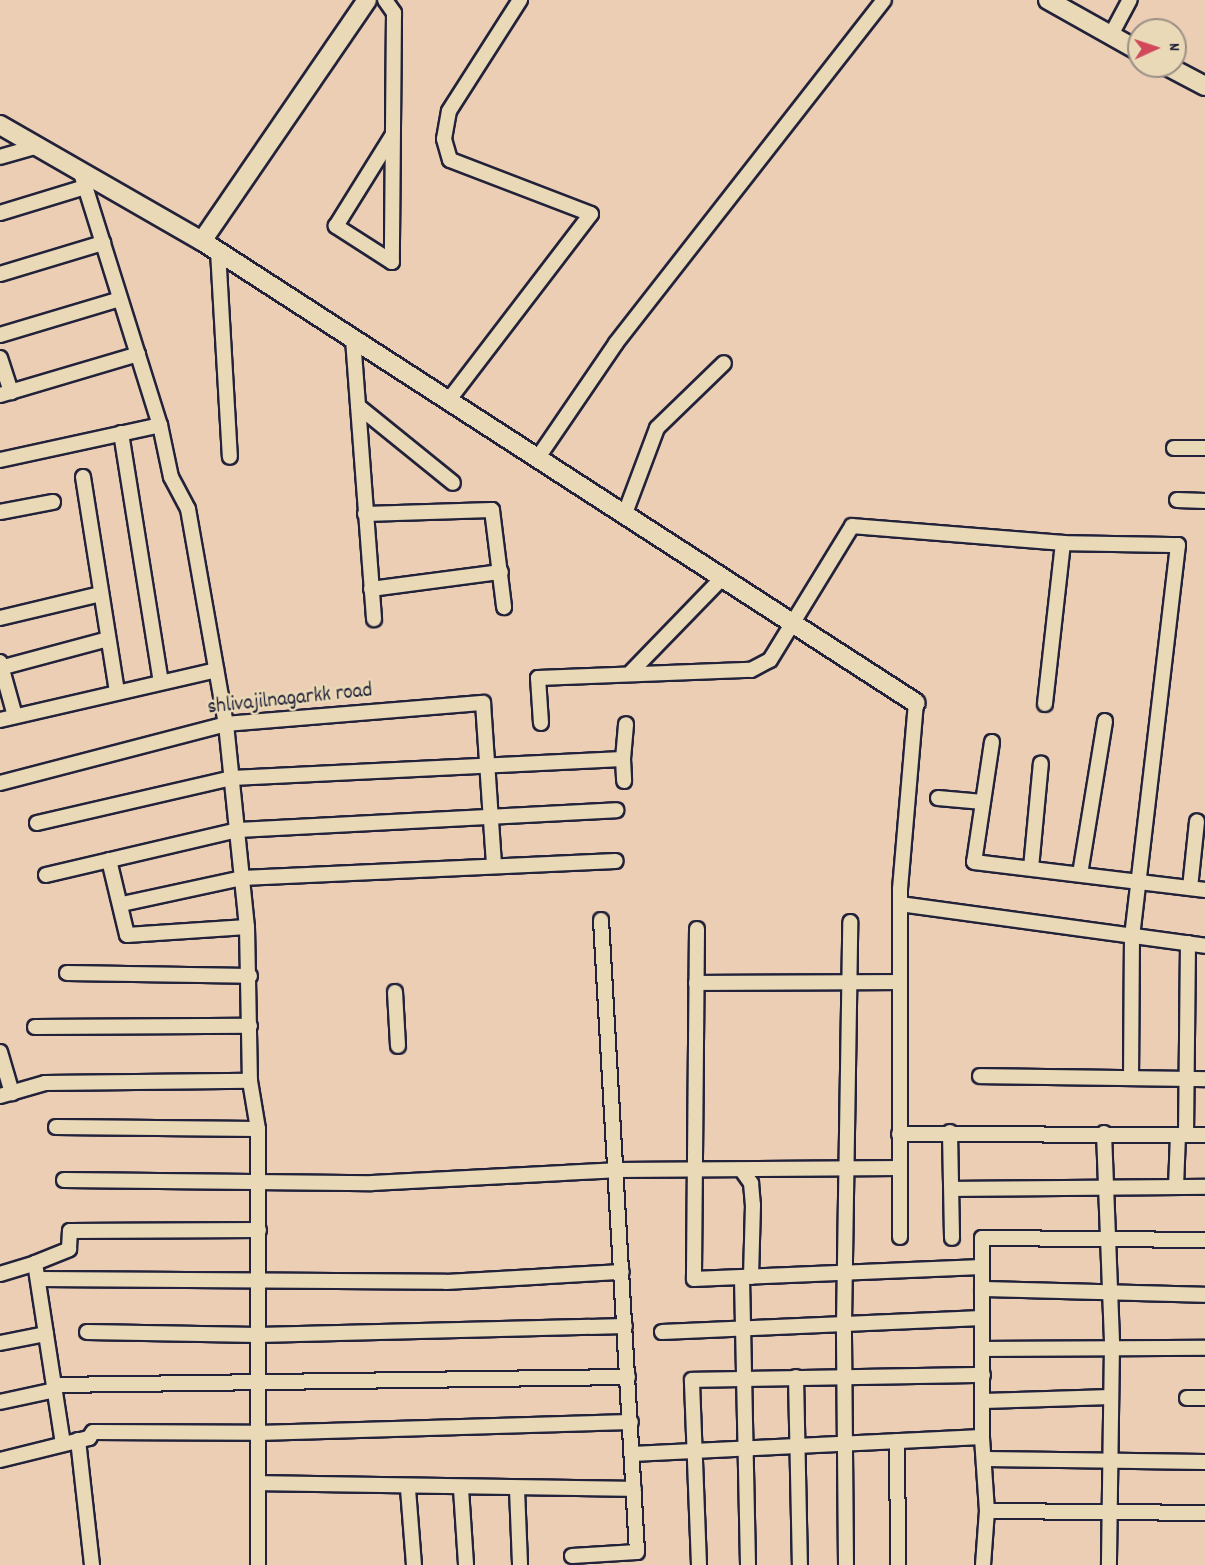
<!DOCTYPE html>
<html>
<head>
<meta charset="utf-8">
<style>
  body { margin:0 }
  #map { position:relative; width:1205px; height:1565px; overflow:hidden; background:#ebceb3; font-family:Dekko,sans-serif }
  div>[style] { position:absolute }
  .roads { filter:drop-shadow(2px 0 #22223b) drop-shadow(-2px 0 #22223b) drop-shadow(0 2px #22223b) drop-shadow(0 -2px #22223b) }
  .street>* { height:14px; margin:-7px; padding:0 7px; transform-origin:7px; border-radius:7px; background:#ead9b6 }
  .secondary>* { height:18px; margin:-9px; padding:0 9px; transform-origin:9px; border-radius:9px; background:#ead9b6 }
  span { translate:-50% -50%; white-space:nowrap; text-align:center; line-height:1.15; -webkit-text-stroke:5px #ead9b6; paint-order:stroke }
  .street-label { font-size:21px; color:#22223b }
  .north { position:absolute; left:1127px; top:18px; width:60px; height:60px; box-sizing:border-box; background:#ead9b6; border:2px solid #9a9085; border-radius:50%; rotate:87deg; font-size:16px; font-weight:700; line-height:24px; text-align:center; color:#22223b }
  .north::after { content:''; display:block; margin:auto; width:21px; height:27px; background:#d1495b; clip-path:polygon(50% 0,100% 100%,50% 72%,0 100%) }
</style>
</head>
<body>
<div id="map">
  <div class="roads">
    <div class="street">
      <i style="left:385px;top:0;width:16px;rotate:55deg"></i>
      <i style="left:394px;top:13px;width:249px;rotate:90.5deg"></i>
      <i style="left:1111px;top:35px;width:40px;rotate:-62deg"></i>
      <i style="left:0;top:157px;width:40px;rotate:-16deg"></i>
      <i style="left:80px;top:170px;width:267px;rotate:72.6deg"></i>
      <i style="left:160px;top:425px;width:53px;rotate:78.1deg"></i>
      <i style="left:171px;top:477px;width:36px;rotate:62deg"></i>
      <i style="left:188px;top:509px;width:218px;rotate:80deg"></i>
      <i style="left:226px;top:724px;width:204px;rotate:84.1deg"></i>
      <i style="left:247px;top:927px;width:154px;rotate:88.9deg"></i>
      <i style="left:250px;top:1081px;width:49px;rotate:80.5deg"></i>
      <i style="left:258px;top:1129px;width:436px;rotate:90deg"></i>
      <i style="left:0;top:213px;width:89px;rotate:-17deg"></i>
      <i style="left:218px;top:251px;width:206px;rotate:86.7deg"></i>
      <i style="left:392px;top:262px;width:67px;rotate:-147.3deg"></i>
      <i style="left:336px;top:226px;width:106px;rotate:-58.1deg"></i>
      <i style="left:0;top:274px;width:108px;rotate:-16.8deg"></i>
      <i style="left:0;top:335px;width:125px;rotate:-16.7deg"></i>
      <i style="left:353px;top:339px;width:281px;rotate:85.7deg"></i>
      <i style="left:0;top:358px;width:36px;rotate:72deg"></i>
      <i style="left:0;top:395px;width:144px;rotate:-16.5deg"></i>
      <i style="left:448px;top:401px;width:235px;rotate:-52.6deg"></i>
      <i style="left:591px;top:214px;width:151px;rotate:-159deg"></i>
      <i style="left:450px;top:160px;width:22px;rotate:-106deg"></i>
      <i style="left:444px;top:139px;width:28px;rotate:-80deg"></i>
      <i style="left:449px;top:111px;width:132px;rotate:-57.4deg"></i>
      <i style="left:358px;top:406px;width:122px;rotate:39deg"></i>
      <i style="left:121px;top:433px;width:252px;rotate:80.9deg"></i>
      <i style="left:1174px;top:448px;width:31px"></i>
      <i style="left:537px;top:459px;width:140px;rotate:-55.7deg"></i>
      <i style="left:616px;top:343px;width:435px;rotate:-52deg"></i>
      <i style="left:0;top:460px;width:164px;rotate:-12.3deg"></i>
      <i style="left:83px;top:477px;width:218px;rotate:81deg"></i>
      <i style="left:1177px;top:500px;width:28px;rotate:2deg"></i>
      <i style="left:0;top:512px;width:54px;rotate:-10.7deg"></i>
      <i style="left:365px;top:514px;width:127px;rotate:-1.8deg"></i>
      <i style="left:492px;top:510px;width:98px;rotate:82.9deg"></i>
      <i style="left:624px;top:516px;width:94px;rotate:-69.4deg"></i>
      <i style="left:657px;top:428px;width:93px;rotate:-44.1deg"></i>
      <i style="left:1063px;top:543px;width:115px;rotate:1deg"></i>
      <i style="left:1178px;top:545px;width:394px;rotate:96.7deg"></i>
      <i style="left:1132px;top:936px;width:142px;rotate:90.4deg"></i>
      <i style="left:371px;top:589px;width:131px;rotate:-7.5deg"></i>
      <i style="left:0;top:618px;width:104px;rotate:-13.4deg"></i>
      <i style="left:0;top:662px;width:56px;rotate:74.5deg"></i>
      <i style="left:0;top:668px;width:112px;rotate:-15deg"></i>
      <i style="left:631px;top:672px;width:129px;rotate:-45.9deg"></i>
      <i style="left:0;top:720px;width:222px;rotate:-13deg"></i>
      <i style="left:541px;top:723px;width:45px;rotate:-93.8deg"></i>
      <i style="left:538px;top:678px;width:213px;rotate:-2.2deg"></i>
      <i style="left:751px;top:670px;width:21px;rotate:-28deg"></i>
      <i style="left:770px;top:660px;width:157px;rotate:-58.5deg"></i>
      <i style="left:852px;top:526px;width:212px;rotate:4.6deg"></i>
      <i style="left:1063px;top:543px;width:162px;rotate:96.4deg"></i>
      <i style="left:992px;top:742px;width:121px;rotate:98.5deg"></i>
      <i style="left:974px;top:862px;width:233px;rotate:6.9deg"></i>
      <i style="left:623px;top:759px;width:35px;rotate:-85deg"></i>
      <i style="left:0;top:783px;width:234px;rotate:-14.6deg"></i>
      <i style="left:226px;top:724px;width:258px;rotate:-4.7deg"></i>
      <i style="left:483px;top:703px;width:163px;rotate:86.1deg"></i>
      <i style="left:938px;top:798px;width:45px;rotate:5.1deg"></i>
      <i style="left:37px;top:823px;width:200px;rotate:-13deg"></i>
      <i style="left:232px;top:778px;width:391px;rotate:-2.8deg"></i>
      <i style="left:623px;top:759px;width:22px;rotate:87deg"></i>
      <i style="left:109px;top:860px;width:77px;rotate:76.5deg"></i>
      <i style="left:127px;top:935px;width:120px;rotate:-3.8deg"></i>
      <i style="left:1031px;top:868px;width:105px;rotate:-84.6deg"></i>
      <i style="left:1080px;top:874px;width:155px;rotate:-80.7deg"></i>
      <i style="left:46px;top:875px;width:197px;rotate:-13.2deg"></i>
      <i style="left:238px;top:830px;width:379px;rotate:-3deg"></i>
      <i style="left:1190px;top:888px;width:67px;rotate:-84deg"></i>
      <i style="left:122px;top:904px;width:123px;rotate:-12.2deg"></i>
      <i style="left:242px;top:878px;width:374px;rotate:-2.6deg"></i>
      <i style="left:900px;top:904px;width:308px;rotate:7.8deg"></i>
      <i style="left:697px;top:929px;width:350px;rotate:90.5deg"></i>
      <i style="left:694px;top:1279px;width:287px;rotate:-2.4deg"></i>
      <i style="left:67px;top:973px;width:183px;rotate:0.9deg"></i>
      <i style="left:696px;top:983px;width:204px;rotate:-0.3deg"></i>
      <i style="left:395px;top:992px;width:54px;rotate:86.8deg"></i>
      <i style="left:35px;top:1027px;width:215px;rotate:-0.3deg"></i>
      <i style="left:0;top:1052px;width:43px;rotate:73.7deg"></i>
      <i style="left:980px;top:1076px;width:225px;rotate:0.8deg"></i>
      <i style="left:0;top:1096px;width:47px;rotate:-16.1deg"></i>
      <i style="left:45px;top:1083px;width:205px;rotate:-0.6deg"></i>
      <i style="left:56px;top:1127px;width:202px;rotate:0.6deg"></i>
      <i style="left:950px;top:1132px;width:106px;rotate:88.9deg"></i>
      <i style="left:1104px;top:1133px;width:212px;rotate:87.8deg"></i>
      <i style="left:1112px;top:1345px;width:220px;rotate:90.8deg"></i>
      <i style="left:899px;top:1134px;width:306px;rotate:0.2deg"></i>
      <i style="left:1186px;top:1135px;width:192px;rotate:-89.4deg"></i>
      <i style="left:743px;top:1172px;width:14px;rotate:54deg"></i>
      <i style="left:751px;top:1183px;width:22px;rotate:85deg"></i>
      <i style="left:753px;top:1205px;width:72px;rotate:91.6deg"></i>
      <i style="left:64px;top:1180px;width:308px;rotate:0.6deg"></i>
      <i style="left:372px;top:1183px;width:244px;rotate:-3deg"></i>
      <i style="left:616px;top:1170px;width:283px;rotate:-0.4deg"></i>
      <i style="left:1176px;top:1187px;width:52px;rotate:-87.8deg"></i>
      <i style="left:952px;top:1189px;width:253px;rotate:-0.5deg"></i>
      <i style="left:900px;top:1237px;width:348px;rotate:-90deg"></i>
      <i style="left:900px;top:889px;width:187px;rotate:-85.1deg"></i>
      <i style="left:35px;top:1263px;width:37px;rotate:-22deg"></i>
      <i style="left:69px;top:1249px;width:18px;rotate:-87deg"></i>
      <i style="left:70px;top:1231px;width:189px;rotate:-0.3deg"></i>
      <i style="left:0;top:1274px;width:37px;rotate:-17deg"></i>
      <i style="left:35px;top:1263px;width:183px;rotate:81.2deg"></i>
      <i style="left:742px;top:1278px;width:287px;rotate:88.8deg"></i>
      <i style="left:39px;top:1279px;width:407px;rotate:0.4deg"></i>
      <i style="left:446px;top:1282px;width:176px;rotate:-3.3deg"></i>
      <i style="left:982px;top:1289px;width:223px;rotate:1.5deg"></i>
      <i style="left:87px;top:1332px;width:171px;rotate:1deg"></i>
      <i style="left:258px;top:1335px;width:367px;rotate:-1.4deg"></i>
      <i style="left:662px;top:1332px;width:320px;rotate:-2.5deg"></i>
      <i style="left:0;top:1343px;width:47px;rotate:-11.1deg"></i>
      <i style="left:983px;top:1349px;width:222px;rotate:-0.3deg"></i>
      <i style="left:796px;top:1377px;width:188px;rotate:88.8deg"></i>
      <i style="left:54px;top:1385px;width:574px;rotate:-0.8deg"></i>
      <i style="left:1187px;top:1398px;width:18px"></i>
      <i style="left:984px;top:1401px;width:127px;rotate:-1.8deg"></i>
      <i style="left:0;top:1402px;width:56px;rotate:-12.3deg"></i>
      <i style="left:78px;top:1440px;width:126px;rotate:83.6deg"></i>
      <i style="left:897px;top:1441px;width:124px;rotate:89.5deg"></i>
      <i style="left:632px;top:1454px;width:350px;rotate:-2.8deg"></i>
      <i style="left:985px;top:1459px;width:220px;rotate:0.8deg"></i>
      <i style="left:0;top:1460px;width:92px;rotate:-13.9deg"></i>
      <i style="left:89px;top:1438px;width:7px;rotate:-56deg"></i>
      <i style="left:93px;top:1432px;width:165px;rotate:0.3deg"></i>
      <i style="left:258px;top:1433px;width:373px;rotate:-1.7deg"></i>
      <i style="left:258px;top:1483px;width:376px;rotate:0.9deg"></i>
      <i style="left:408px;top:1489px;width:76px;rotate:85.5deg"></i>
      <i style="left:461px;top:1489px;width:76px;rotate:86.2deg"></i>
      <i style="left:517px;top:1489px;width:76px;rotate:87.7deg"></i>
      <i style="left:987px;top:1511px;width:218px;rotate:0.5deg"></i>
      <i style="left:572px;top:1556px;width:65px;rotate:-3.5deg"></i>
      <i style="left:637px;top:1552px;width:633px;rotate:-93.26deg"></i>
      <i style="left:699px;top:1565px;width:185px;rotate:-92.2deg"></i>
      <i style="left:692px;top:1380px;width:291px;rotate:-1deg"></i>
      <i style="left:846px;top:1565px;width:241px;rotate:-90.5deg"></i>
      <i style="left:844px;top:1324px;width:402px;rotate:-89.1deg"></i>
      <i style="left:983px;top:1565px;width:54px;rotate:-85.8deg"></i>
      <i style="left:987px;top:1511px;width:74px;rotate:-93.9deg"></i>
      <i style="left:982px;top:1437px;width:199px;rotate:-90deg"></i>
      <i style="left:982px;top:1238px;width:223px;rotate:0.5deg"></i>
    </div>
    <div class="secondary">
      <i style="left:1048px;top:0;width:104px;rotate:29.3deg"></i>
      <i style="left:1167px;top:66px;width:43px;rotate:27.8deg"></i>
      <i style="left:0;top:125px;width:233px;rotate:29.9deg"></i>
      <i style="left:202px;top:241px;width:850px;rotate:32.91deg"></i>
      <i style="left:202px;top:241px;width:292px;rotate:-55.6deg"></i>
    </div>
  </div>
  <div class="street-label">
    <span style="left:290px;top:700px;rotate:-6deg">shlivajilnagarkk road</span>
  </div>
  <div class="north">N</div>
</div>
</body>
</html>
